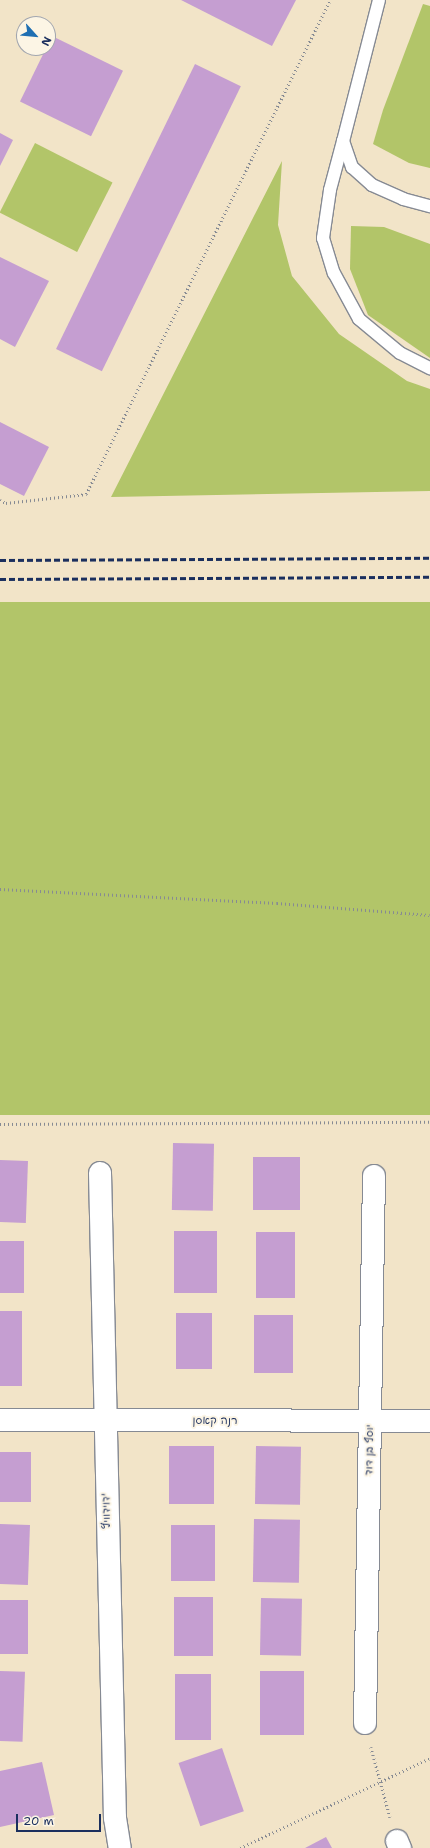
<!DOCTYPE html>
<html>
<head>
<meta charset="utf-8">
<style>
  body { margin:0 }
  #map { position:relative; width:430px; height:1848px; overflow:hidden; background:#f2e4c8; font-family:"Shantell Sans","Playpen Sans Hebrew",sans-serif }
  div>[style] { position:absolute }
  .green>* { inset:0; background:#b2c569; transform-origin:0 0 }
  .building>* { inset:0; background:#c59ed1; transform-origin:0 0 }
  .path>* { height:2.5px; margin-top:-1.25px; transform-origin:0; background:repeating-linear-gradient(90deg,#868a93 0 1px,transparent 0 4px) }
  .roads { filter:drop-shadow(1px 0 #868a93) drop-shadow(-1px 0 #868a93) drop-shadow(0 1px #868a93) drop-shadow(0 -1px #868a93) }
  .service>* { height:12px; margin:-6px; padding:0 6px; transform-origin:6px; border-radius:6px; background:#fff }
  .minor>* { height:22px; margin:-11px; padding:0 11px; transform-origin:11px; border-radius:11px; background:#fff }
  .rail>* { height:3px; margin-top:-1.5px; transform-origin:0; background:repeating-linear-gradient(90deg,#1b2f5e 0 6px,transparent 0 9px) }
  span { translate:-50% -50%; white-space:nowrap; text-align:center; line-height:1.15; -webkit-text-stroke:4px #fcf5e5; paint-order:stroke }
  .street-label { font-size:11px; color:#1b2f5e }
  .north { position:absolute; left:16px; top:16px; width:40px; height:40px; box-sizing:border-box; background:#fcf5e5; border:1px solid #a2a6af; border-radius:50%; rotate:117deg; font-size:11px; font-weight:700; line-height:16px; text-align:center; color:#1b2f5e }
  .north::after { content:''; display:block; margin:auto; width:14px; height:18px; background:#1f6fb2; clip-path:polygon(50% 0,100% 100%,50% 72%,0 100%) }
  .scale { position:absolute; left:16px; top:1814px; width:85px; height:18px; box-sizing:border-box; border:2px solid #1b2f5e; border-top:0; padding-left:5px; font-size:12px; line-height:14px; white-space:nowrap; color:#1b2f5e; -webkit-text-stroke:3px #fcf5e5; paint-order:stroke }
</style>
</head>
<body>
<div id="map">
  <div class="green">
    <i style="clip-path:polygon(423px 4px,430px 6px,430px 168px,409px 163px,373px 144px,383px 110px)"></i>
    <i style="left:35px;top:143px;width:87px;height:78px;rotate:27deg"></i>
    <i style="clip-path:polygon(282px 161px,278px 225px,292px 276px,339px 334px,407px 381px,430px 389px,430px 491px,111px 497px)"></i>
    <i style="clip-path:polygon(351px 226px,384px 227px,430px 244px,430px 358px,368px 315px,350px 269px)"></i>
    <i style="left:430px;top:602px;width:513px;height:430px;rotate:90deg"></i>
  </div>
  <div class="building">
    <i style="clip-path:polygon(181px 0,296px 0,272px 46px)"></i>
    <i style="left:52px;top:36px;width:79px;height:73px;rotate:26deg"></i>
    <i style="left:195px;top:64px;width:51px;height:317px;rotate:26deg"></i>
    <i style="clip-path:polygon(0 133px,13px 140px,0 166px)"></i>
    <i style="clip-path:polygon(0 257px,49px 281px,15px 347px,0 339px)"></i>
    <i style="clip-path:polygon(0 422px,49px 447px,24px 496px,0 484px)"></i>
    <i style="left:173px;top:1143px;width:41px;height:67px;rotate:1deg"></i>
    <i style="left:253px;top:1157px;width:47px;height:53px"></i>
    <i style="left:0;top:1160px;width:28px;height:62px;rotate:2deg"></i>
    <i style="left:174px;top:1231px;width:43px;height:62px"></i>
    <i style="left:256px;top:1232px;width:39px;height:66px"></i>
    <i style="left:0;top:1241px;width:24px;height:52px"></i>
    <i style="left:0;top:1311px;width:22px;height:75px"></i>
    <i style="left:176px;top:1313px;width:36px;height:56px"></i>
    <i style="left:254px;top:1315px;width:39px;height:58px"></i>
    <i style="left:169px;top:1446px;width:45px;height:58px"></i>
    <i style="left:256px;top:1446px;width:45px;height:58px;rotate:1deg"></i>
    <i style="left:0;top:1452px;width:31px;height:50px"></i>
    <i style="left:254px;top:1519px;width:46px;height:63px;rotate:1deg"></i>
    <i style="left:0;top:1524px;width:30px;height:60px;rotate:2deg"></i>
    <i style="left:171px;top:1525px;width:44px;height:56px"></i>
    <i style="left:174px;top:1597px;width:39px;height:59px"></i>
    <i style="left:261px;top:1598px;width:41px;height:57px;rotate:1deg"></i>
    <i style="left:0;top:1600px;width:28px;height:54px"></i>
    <i style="left:0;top:1671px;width:25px;height:70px;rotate:2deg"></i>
    <i style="left:260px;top:1671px;width:44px;height:64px"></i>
    <i style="left:175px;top:1674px;width:36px;height:66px"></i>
    <i style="left:222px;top:1748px;width:67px;height:46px;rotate:71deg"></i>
    <i style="clip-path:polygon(42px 1762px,54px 1815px,0 1827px,0 1771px)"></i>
    <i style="clip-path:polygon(326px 1837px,332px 1848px,305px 1848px)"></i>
  </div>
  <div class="path">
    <i style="left:0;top:500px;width:7px;rotate:27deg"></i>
    <i style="left:6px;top:503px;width:81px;rotate:-6.4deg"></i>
    <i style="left:86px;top:494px;width:551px;rotate:-63.71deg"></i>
    <i style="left:0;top:889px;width:277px;rotate:2.9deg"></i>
    <i style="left:277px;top:903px;width:153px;rotate:4.5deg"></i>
    <i style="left:0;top:1124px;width:430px;rotate:-0.3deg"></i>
    <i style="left:371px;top:1747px;width:73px;rotate:74.8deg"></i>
    <i style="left:240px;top:1848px;width:210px;rotate:-25.3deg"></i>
  </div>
  <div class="roads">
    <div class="service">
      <i style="left:379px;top:0;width:146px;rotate:104.3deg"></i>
      <i style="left:343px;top:141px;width:28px;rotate:71deg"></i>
      <i style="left:352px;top:167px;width:27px;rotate:42deg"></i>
      <i style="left:372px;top:185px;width:34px;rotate:24deg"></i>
      <i style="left:403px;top:199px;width:28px;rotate:15deg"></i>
      <i style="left:343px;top:141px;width:51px;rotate:104.9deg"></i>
      <i style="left:330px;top:190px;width:49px;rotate:98.3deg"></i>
      <i style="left:323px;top:238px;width:37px;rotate:73deg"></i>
      <i style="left:334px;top:273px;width:52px;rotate:61.5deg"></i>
      <i style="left:359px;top:319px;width:53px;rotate:39.7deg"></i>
      <i style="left:400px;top:353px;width:34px;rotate:27deg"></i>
    </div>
    <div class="minor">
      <i style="left:100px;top:1173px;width:645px;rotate:88.67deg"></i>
      <i style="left:115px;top:1818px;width:30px;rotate:81deg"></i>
      <i style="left:0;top:1420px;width:430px;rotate:0.1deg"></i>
      <i style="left:365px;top:1723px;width:547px;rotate:-89.06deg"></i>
      <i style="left:397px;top:1841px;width:8px;rotate:67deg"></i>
    </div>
  </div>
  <div class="rail">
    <i style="left:0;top:560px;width:430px;rotate:-0.3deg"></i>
    <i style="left:0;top:579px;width:430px;rotate:-0.3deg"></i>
  </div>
  <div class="street-label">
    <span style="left:215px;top:1421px">רנה קאסן</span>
    <span style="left:370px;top:1450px;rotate:-89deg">יוסף בן דוד</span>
    <span style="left:107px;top:1511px;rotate:-91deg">דוידוויץ'</span>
  </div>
  <div class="north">N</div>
  <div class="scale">20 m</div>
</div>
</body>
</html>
